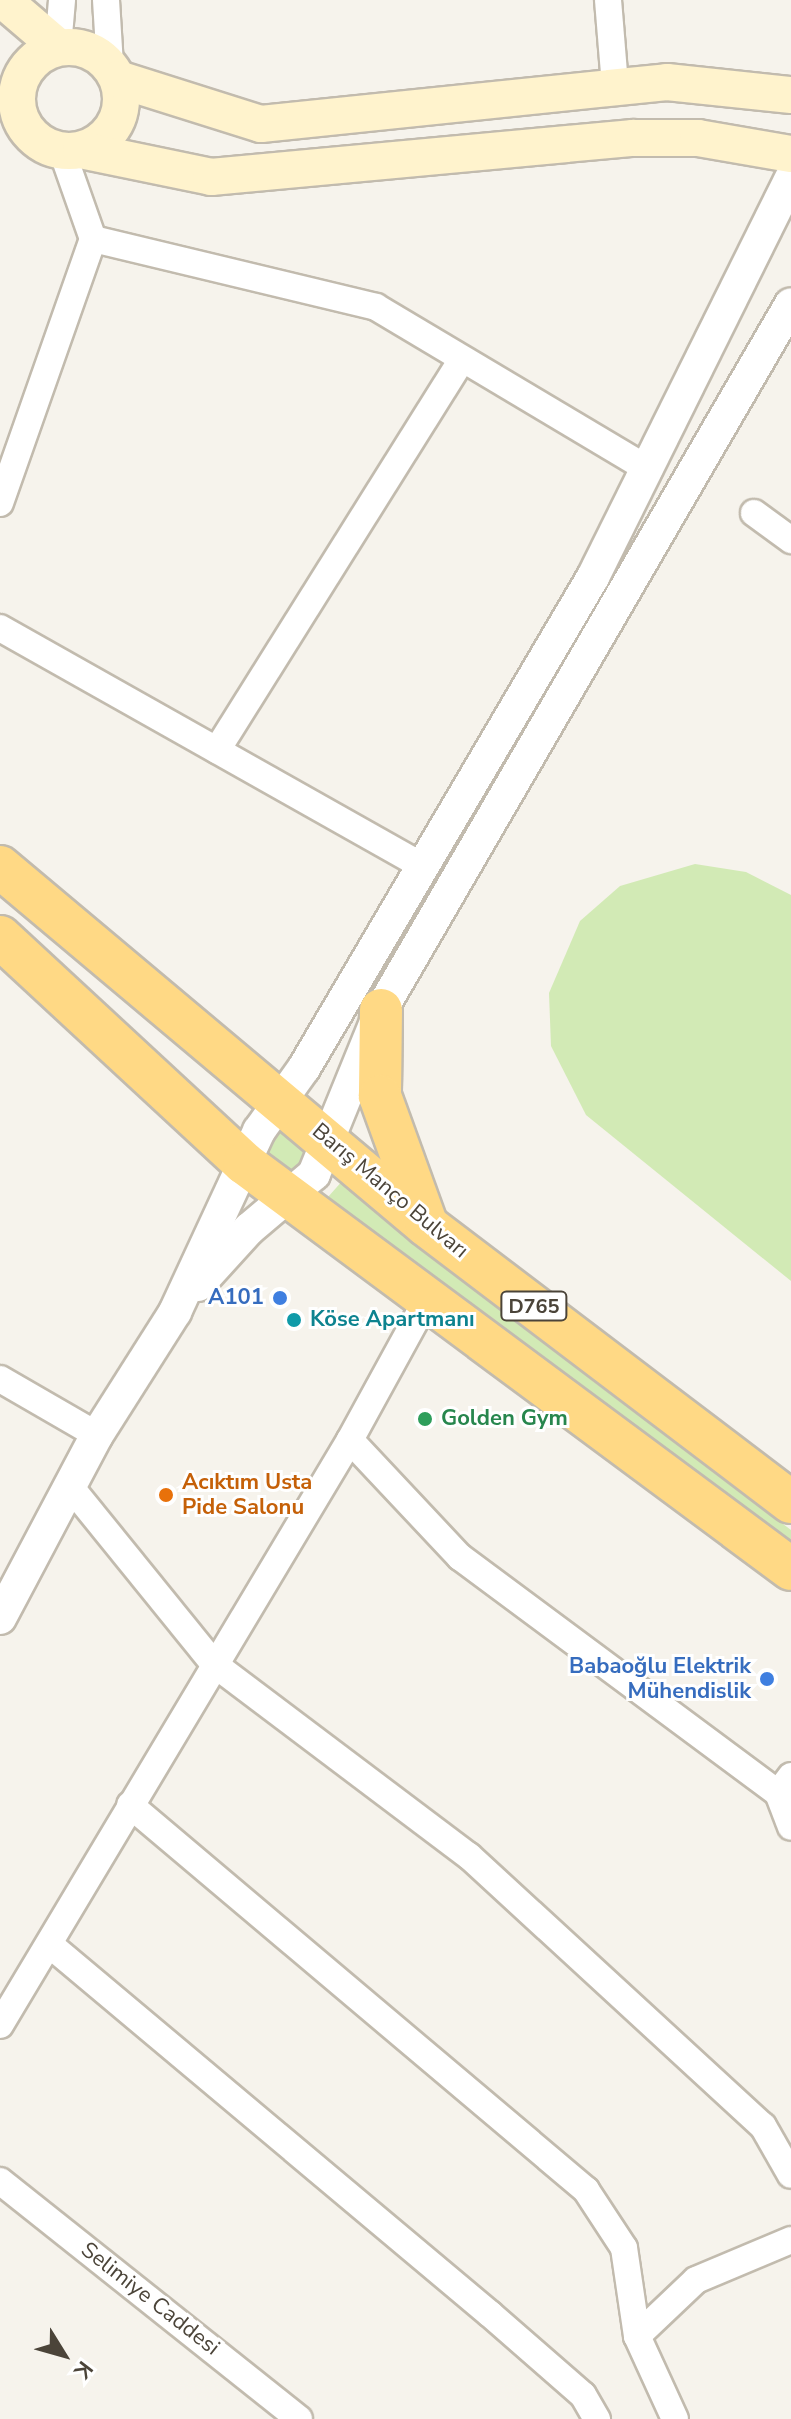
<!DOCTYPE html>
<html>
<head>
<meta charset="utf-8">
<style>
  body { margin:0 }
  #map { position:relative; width:791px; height:2419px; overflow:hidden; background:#f6f3ec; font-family:"Nunito Sans",sans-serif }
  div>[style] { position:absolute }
  .green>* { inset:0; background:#d2eab5 }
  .round { border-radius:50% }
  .roads { filter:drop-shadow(2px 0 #c2bbae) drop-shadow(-2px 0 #c2bbae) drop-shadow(0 2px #c2bbae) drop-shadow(0 -2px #c2bbae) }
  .minor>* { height:26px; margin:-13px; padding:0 13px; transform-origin:13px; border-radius:13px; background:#fff }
  .tertiary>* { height:32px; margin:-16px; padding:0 16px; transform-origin:16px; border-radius:16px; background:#fff }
  .secondary>* { height:36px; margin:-18px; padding:0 18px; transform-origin:18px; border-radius:18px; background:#fff3cd }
  .secondary>.ring { margin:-18px; padding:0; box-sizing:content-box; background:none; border:36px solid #fff3cd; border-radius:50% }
  .trunk>* { height:42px; margin:-21px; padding:0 21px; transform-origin:21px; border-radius:21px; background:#ffd985 }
  .dots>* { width:22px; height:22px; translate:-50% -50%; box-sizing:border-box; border:4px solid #fff; border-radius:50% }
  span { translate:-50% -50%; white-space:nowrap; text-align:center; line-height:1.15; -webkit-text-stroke:6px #fff; paint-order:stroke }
  .shield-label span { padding:2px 6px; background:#fff; border:2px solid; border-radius:6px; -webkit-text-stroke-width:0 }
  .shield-label { font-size:20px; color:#4b4439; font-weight:700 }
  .street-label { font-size:22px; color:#4b4439 }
  .shop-label { font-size:22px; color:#366cbe; font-weight:700 }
  .right { translate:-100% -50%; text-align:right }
  .culture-label { font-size:22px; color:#0d838f; font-weight:700 }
  .left { translate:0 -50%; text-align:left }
  .leisure-label { font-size:22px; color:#27864d; font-weight:700 }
  .food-label { font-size:22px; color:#c56008; font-weight:700 }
  .north { position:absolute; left:24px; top:2315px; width:80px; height:80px; -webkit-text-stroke:6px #fff; paint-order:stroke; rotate:127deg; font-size:22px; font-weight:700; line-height:32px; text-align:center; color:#4b4439 }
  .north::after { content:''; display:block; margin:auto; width:28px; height:36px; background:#4b4439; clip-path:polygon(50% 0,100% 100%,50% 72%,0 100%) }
</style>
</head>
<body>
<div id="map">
  <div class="green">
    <i style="clip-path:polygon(695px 864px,746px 872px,791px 895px,791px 1281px,586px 1115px,551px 1046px,549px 993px,580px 921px,620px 886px)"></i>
    <i class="round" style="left:264px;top:1131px;width:40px;height:40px"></i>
    <i style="clip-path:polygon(344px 1179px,589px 1378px,791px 1530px,791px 1558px,320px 1206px)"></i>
  </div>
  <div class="roads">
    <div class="minor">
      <i style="left:106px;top:0;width:65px;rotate:86.5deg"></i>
      <i style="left:608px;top:0;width:85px;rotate:85.3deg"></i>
      <i style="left:58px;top:47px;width:47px;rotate:-85.1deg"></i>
      <i style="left:93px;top:239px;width:291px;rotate:13.5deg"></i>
      <i style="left:376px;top:307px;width:318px;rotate:30.8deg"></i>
      <i style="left:0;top:503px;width:280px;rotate:-70.6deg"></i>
      <i style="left:93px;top:239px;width:93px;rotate:-109.4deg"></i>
      <i style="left:754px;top:513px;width:46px;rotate:36.1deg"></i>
      <i style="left:0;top:628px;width:485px;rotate:29.4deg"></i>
      <i style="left:217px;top:750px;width:461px;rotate:-57.9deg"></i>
      <i style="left:425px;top:1303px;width:156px;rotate:118.7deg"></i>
      <i style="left:350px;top:1440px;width:161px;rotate:46.8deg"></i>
      <i style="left:460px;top:1557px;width:412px;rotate:36.6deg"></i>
      <i style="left:0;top:1379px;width:112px;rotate:30deg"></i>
      <i style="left:73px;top:1490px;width:224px;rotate:51deg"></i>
      <i style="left:214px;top:1664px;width:319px;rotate:37deg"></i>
      <i style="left:469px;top:1856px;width:399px;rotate:42.6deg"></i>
      <i style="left:763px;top:2126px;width:56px;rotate:60.3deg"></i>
      <i style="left:791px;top:1776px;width:21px;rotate:127deg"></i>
      <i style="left:778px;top:1793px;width:36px;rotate:69deg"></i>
      <i style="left:130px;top:1805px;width:597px;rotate:40.17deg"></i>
      <i style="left:586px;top:2190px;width:69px;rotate:56.8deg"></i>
      <i style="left:624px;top:2248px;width:89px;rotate:81.6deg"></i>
      <i style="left:637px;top:2336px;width:91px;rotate:65.4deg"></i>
      <i style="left:49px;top:1944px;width:576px;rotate:40deg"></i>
      <i style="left:490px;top:2314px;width:123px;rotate:41.1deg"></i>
      <i style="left:583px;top:2395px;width:28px;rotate:60deg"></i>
      <i style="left:0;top:2025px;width:682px;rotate:-59.11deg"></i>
      <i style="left:0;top:2181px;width:382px;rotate:38.5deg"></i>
      <i style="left:637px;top:2336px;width:81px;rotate:-43.5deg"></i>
      <i style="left:696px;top:2280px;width:103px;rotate:-22.8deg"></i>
    </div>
    <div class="tertiary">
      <i style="left:198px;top:1285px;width:76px;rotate:-47.7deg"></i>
      <i style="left:249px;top:1229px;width:85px;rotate:-40.2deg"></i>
      <i style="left:314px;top:1174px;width:177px;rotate:-67.8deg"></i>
      <i style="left:381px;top:1010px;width:816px;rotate:-59.85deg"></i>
      <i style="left:0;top:1618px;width:207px;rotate:-62.1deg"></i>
      <i style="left:97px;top:1435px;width:146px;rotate:-57.6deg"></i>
      <i style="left:175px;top:1312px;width:200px;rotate:-65.1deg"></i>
      <i style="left:259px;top:1131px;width:77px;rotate:-54.5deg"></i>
      <i style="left:304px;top:1068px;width:570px;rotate:-59.52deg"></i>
      <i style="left:593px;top:577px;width:445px;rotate:-63.6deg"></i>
    </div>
    <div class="secondary">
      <i style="left:3px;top:0;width:72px;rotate:40.5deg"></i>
      <i class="ring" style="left:17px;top:47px;width:68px;height:68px"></i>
      <i style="left:118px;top:79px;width:150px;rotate:17.5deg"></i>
      <i style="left:261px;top:124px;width:408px;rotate:-5.9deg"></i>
      <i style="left:667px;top:82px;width:125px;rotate:6deg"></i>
      <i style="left:81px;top:150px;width:133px;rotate:11.7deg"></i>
      <i style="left:211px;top:177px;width:424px;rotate:-5.3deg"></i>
      <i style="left:633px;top:138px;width:65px"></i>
      <i style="left:698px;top:138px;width:94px;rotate:9.8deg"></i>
    </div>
    <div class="trunk">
      <i style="left:0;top:867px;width:556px;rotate:40.04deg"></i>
      <i style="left:426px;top:1225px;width:458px;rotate:37.2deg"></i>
      <i style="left:0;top:937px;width:333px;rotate:42.8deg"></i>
      <i style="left:244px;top:1163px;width:681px;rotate:36.58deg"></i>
      <i style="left:381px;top:1010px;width:86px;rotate:90.7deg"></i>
      <i style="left:380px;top:1096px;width:135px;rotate:70.1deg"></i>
    </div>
  </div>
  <div class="dots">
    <i style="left:280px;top:1298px;background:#3f7fe0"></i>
    <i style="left:294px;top:1320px;background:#0f9aa8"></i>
    <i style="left:425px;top:1419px;background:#2e9e5b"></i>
    <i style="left:166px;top:1495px;background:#e8710a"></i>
    <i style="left:767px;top:1679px;background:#3f7fe0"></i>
  </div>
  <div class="shield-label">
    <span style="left:534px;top:1306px">D765</span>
  </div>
  <div class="street-label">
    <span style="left:390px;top:1191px;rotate:40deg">Barış Manço Bulvarı</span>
    <span style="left:150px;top:2299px;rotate:38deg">Selimiye Caddesi</span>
  </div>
  <div class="shop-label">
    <span class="right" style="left:264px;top:1298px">A101</span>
    <span class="right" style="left:751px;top:1679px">Babaoğlu Elektrik<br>Mühendislik</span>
  </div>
  <div class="culture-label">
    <span class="left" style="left:310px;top:1320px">Köse Apartmanı</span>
  </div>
  <div class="leisure-label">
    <span class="left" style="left:441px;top:1419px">Golden Gym</span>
  </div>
  <div class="food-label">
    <span class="left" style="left:182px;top:1495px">Acıktım Usta<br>Pide Salonu</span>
  </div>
  <div class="north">K</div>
</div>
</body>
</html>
